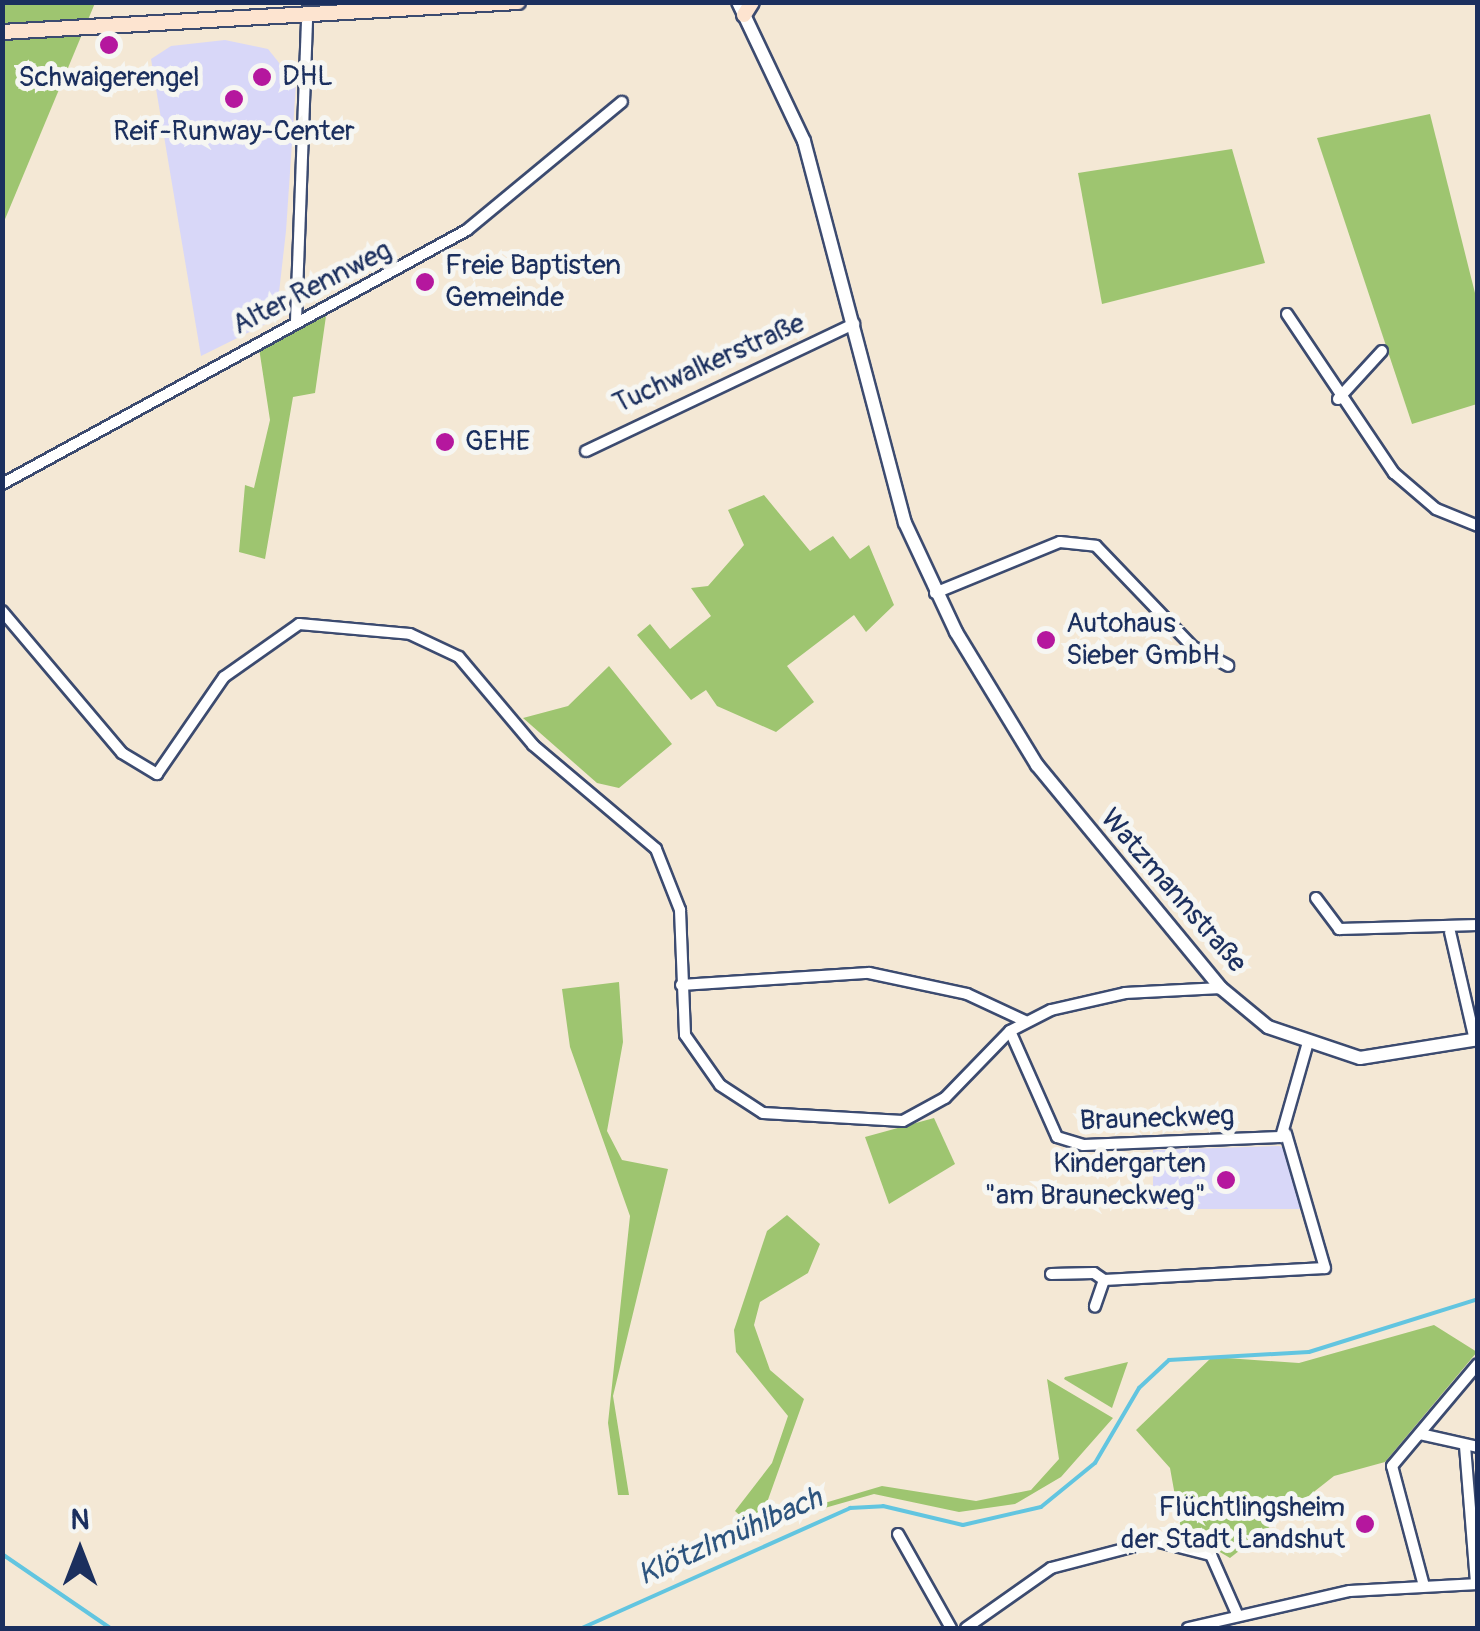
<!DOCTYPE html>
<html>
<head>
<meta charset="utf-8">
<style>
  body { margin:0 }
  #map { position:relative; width:1480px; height:1631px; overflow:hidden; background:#f4e8d5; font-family:Pangolin,sans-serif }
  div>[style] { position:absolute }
  .built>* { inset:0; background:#d8d7f8 }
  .green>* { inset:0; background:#9ec570 }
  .stream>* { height:4px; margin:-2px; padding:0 2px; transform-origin:2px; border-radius:2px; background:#62c5e0 }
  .roads { filter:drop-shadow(2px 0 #3c4b70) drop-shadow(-2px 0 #3c4b70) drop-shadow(0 2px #3c4b70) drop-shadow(0 -2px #3c4b70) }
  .minor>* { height:10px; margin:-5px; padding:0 5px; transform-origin:5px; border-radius:5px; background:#fff }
  .tertiary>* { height:12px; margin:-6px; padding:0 6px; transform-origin:6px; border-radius:6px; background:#fff }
  .secondary>* { height:14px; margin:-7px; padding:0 7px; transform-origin:7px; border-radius:7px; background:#fde4d0 }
  .dots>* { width:28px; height:28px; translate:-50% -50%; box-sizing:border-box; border:5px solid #f6f6f2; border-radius:50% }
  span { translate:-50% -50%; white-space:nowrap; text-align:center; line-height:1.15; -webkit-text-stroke:10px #f6f6f2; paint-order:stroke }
  .poi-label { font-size:28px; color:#1b2f5e }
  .left { translate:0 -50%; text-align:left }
  .right { translate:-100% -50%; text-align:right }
  .street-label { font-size:28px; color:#1b2f5e }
  .water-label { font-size:30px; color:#2d547e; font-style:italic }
  .frame { position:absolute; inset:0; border:5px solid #1b2f5e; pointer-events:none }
  .north { position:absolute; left:30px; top:1501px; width:100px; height:100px; -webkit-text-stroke:8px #f6f6f2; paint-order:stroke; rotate:0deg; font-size:28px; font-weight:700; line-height:40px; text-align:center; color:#1b2f5e }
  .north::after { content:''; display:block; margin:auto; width:35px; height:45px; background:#1b2f5e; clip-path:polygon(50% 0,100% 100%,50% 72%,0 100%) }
</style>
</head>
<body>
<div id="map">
  <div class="built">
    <i style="clip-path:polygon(225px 40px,268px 49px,296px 84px,286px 231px,276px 319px,201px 356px,151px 59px,171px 46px)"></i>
    <i style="clip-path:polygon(1279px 1146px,1290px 1151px,1309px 1209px,1153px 1209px,1153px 1150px)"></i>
  </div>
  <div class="green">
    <i style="clip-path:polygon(3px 3px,95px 3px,3px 224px)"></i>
    <i style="clip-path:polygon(1430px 114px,1477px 301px,1477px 404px,1412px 424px,1317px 138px)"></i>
    <i style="clip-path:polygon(1232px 149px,1265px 263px,1102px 304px,1078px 173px)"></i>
    <i style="clip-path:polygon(326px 316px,315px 393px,293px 397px,265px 559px,239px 552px,245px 485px,254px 488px,270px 420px,259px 348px)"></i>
    <i style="clip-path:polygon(764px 495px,810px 551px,833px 536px,850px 559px,869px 545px,894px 605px,866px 632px,854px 615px,787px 666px,814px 702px,776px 732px,717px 706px,706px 690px,691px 700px,637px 635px,650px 624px,670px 649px,711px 616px,691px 588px,708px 586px,744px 545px,728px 510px)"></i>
    <i style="clip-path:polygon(609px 666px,672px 744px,619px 788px,597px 783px,523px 718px,568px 706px)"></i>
    <i style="clip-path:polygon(619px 982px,623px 1042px,607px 1131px,622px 1160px,668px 1169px,613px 1396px,629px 1495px,618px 1495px,608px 1423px,630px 1216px,570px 1047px,562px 989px)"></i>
    <i style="clip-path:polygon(934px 1118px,955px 1164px,889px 1204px,865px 1137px)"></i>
    <i style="clip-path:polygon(787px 1215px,820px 1244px,808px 1273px,760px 1302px,754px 1325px,770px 1370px,804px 1399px,760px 1522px,882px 1486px,976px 1501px,1031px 1490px,1059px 1459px,1047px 1379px,1113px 1418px,1061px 1477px,1015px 1504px,959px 1512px,874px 1494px,754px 1528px,735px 1511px,772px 1463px,788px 1416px,736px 1352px,734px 1330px,767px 1231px)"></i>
    <i style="clip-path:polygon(1434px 1325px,1477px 1352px,1385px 1462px,1334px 1476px,1230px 1558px,1181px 1529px,1170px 1468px,1136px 1430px,1212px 1357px,1299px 1363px)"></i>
    <i style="clip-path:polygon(1128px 1362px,1112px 1408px,1064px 1379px,1065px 1377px)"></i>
  </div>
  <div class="stream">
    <i style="left:2px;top:1554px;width:131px;rotate:34.4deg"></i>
    <i style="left:582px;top:1628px;width:294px;rotate:-24.1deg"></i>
    <i style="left:850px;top:1508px;width:33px;rotate:-3deg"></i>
    <i style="left:883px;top:1506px;width:82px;rotate:13.4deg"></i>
    <i style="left:963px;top:1525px;width:80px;rotate:-13deg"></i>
    <i style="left:1041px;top:1507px;width:70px;rotate:-39.2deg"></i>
    <i style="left:1095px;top:1463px;width:87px;rotate:-59.6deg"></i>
    <i style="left:1139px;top:1388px;width:41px;rotate:-43deg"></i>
    <i style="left:1169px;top:1360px;width:140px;rotate:-3.3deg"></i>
    <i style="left:1309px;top:1352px;width:177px;rotate:-17.4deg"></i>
  </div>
  <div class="roads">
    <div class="minor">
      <i style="left:1287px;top:314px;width:192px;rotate:56.1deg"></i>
      <i style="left:1394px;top:473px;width:55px;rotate:40.6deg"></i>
      <i style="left:1436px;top:509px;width:45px;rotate:22deg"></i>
      <i style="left:296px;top:321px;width:301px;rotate:-87.9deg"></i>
      <i style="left:1338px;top:399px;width:65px;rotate:-47.5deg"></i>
      <i style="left:586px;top:451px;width:297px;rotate:-25.4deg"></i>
      <i style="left:2px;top:484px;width:530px;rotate:-28.64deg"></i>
      <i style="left:467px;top:230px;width:201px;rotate:-39.6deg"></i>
      <i style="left:935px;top:593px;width:135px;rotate:-22.2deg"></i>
      <i style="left:1060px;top:542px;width:36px;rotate:6deg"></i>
      <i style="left:1096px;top:546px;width:140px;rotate:46.2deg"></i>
      <i style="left:1193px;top:647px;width:40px;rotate:28deg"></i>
      <i style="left:2px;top:611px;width:186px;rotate:49.8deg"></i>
      <i style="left:122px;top:753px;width:41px;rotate:31deg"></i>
      <i style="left:157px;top:774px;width:118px;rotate:-55.4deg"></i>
      <i style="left:224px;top:677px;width:92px;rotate:-35.2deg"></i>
      <i style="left:299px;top:624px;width:111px;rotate:5.1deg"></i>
      <i style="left:410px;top:634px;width:54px;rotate:25.1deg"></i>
      <i style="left:459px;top:657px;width:115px;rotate:49.9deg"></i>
      <i style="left:533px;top:745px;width:161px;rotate:40.2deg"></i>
      <i style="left:656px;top:849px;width:66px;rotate:68.5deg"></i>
      <i style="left:680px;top:910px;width:125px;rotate:87.7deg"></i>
      <i style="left:685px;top:1035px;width:61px;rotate:55deg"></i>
      <i style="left:720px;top:1085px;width:51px;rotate:33.1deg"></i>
      <i style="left:763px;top:1113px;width:140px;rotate:3.3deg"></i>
      <i style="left:903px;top:1121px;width:48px;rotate:-28.7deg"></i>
      <i style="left:945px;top:1098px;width:93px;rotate:-45.9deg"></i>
      <i style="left:1010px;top:1031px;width:46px;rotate:-27.1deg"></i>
      <i style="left:1051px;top:1010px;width:76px;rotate:-12.9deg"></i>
      <i style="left:1125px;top:993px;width:96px;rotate:-3deg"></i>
      <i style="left:1316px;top:898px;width:39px;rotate:53deg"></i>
      <i style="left:1339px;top:929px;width:139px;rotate:-1.6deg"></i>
      <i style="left:1450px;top:932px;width:111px;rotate:77deg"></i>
      <i style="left:681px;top:985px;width:188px;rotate:-3.7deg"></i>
      <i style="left:869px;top:973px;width:100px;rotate:12.1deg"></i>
      <i style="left:967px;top:994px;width:64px;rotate:25deg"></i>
      <i style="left:1010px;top:1031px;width:116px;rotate:66.1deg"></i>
      <i style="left:1057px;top:1137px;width:27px;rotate:17deg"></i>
      <i style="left:1083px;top:1145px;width:198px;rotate:-2.3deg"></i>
      <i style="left:1281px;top:1137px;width:95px;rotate:-74.1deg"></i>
      <i style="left:1051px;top:1274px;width:43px;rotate:-1.3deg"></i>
      <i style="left:1094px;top:1273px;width:12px;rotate:35deg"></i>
      <i style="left:1104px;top:1280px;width:28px;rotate:109deg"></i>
      <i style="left:1104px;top:1280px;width:221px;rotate:-3.1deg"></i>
      <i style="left:1325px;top:1268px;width:140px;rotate:-106.2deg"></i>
      <i style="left:1420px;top:1434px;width:59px;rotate:12.6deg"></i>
      <i style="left:1465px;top:1446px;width:138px;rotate:85.4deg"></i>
      <i style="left:898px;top:1534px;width:108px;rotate:60.6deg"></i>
      <i style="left:1424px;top:1586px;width:124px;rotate:-104.9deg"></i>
      <i style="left:1392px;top:1466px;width:133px;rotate:-49.9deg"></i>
      <i style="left:966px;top:1628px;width:104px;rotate:-35.2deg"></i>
      <i style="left:1051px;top:1568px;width:107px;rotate:-14.6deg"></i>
      <i style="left:1155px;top:1541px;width:58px;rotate:14deg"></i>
      <i style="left:1211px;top:1555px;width:64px;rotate:66.2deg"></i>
      <i style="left:1188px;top:1628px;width:166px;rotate:-12.9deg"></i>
      <i style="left:1350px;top:1591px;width:128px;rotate:-3.1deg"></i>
    </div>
    <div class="tertiary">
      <i style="left:738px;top:2px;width:154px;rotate:64.6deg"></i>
      <i style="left:804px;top:141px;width:395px;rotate:75.2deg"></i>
      <i style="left:905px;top:523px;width:120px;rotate:64.9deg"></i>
      <i style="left:956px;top:632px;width:156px;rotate:58.7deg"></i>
      <i style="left:1037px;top:765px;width:289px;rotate:50.5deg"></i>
      <i style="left:1221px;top:988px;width:61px;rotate:39.7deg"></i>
      <i style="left:1268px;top:1027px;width:97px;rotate:18.6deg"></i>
      <i style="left:1360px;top:1058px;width:120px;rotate:-9.1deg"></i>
    </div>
    <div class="secondary">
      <i style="left:744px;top:15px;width:15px;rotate:-58deg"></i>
      <i style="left:2px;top:32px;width:517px;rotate:-3.33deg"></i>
    </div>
  </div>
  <div class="dots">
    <i style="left:109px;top:45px;background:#b5179e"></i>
    <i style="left:262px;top:77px;background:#b5179e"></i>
    <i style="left:234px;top:99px;background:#b5179e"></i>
    <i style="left:425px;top:282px;background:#b5179e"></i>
    <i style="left:445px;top:442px;background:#b5179e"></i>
    <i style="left:1046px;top:640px;background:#b5179e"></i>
    <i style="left:1226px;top:1180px;background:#b5179e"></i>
    <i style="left:1365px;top:1524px;background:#b5179e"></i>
  </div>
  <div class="poi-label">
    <span class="left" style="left:282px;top:77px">DHL</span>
    <span style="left:109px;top:78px">Schwaigerengel</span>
    <span style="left:234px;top:132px">Reif-Runway-Center</span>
    <span class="left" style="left:445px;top:282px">Freie Baptisten<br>Gemeinde</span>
    <span class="left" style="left:465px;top:442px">GEHE</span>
    <span class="left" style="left:1066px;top:640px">Autohaus<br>Sieber GmbH</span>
    <span class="right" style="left:1206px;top:1180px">Kindergarten<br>"am Brauneckweg"</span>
    <span class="right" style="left:1345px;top:1524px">Flüchtlingsheim<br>der Stadt Landshut</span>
  </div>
  <div class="street-label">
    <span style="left:312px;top:288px;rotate:-27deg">Alter Rennweg</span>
    <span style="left:709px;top:364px;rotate:-24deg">Tuchwalkerstraße</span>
    <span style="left:1173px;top:891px;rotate:49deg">Watzmannstraße</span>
    <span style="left:1157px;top:1119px;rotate:-2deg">Brauneckweg</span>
  </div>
  <div class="water-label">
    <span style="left:730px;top:1537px;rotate:-24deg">Klötzlmühlbach</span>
  </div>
  <div class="frame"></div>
  <div class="north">N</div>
</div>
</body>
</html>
